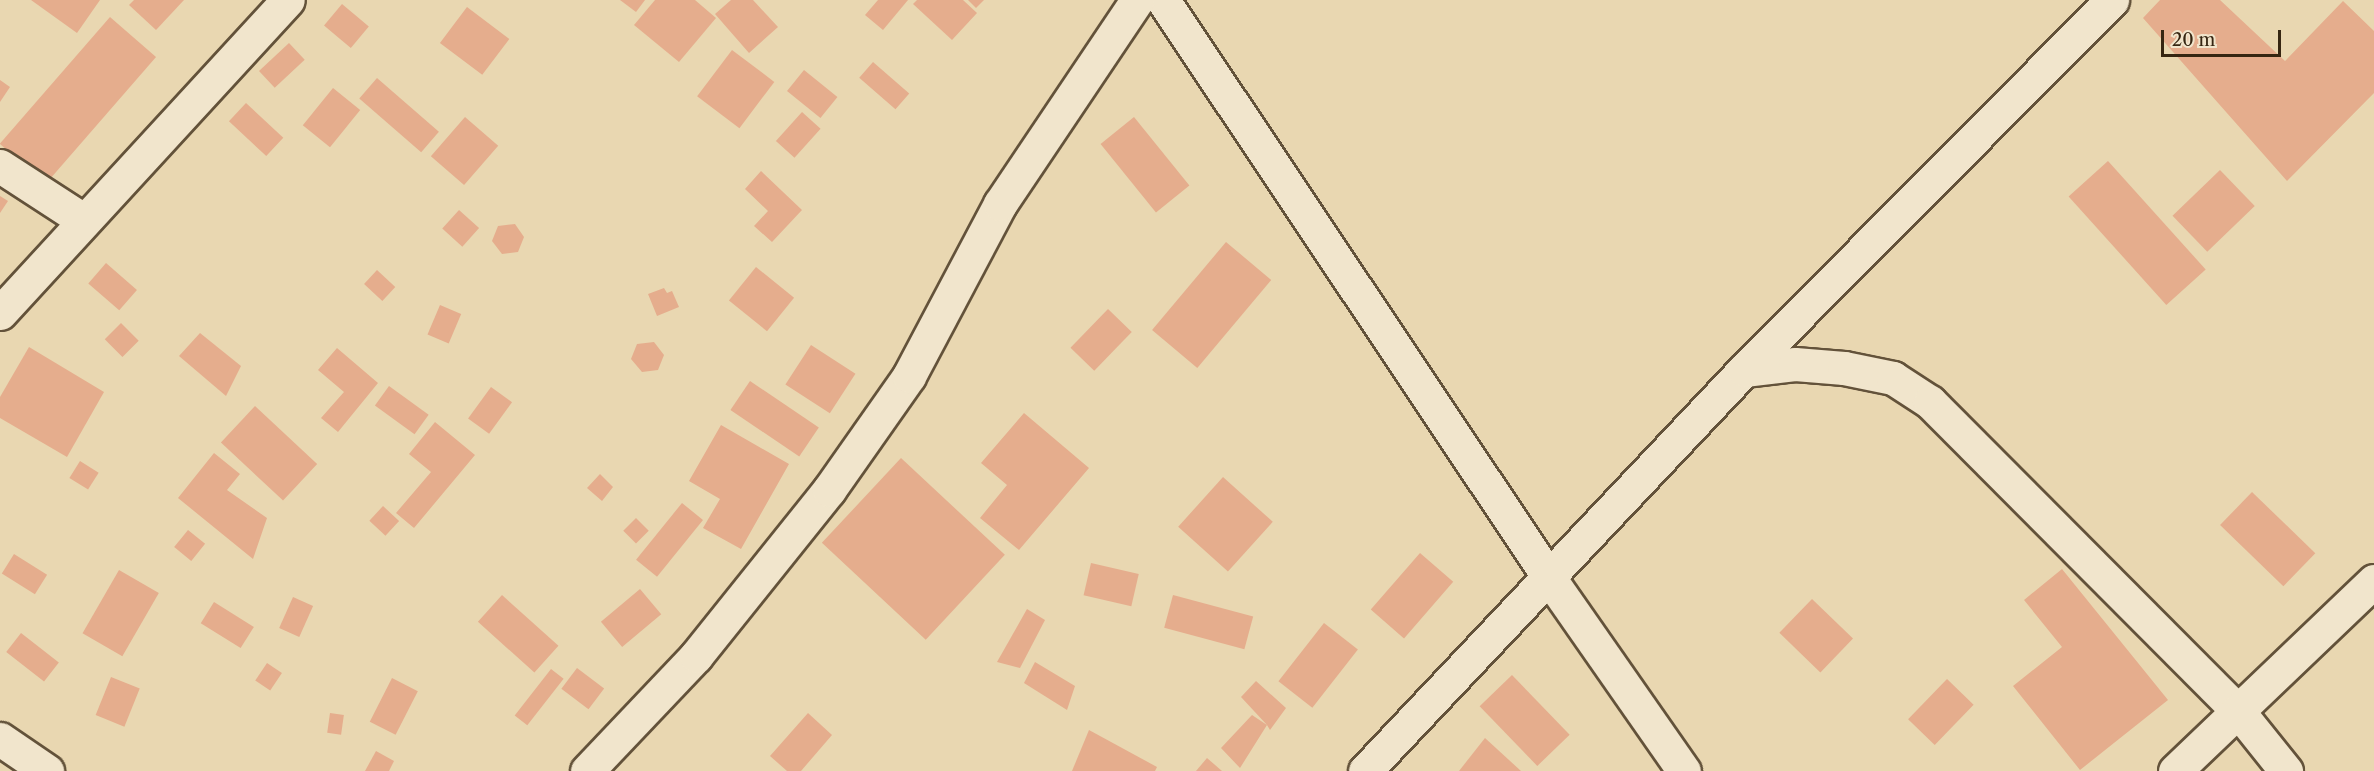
<!DOCTYPE html>
<html>
<head>
<meta charset="utf-8">
<style>
  body { margin:0 }
  #map { position:relative; width:2374px; height:771px; overflow:hidden; background:#e9d7b1; font-family:"Libre Caslon Text",serif }
  div>[style] { position:absolute }
  .building>* { inset:0; background:#e5ad8d; transform-origin:0 0 }
  .roads { filter:drop-shadow(2px 0 #63523a) drop-shadow(-2px 0 #63523a) drop-shadow(0 2px #63523a) drop-shadow(0 -2px #63523a) }
  .minor>* { height:33px; margin:-16.5px; padding:0 16.5px; transform-origin:16.5px; border-radius:16.5px; background:#f1e5cc }
  span { translate:-50% -50%; white-space:nowrap; text-align:center; line-height:1.15; -webkit-text-stroke:6px #f1e5cc; paint-order:stroke }
  .scale { position:absolute; left:2161px; top:30px; width:120px; height:27px; box-sizing:border-box; border:3px solid #362612; border-top:0; padding-left:8px; font-size:18px; line-height:21px; white-space:nowrap; color:#362612; -webkit-text-stroke:4px #f1e5cc; paint-order:stroke }
</style>
</head>
<body>
<div id="map">
  <div class="building">
    <i style="clip-path:polygon(31px 0,100px 0,77px 33px)"></i>
    <i style="clip-path:polygon(134px 0,184px 0,156px 30px,129px 5px)"></i>
    <i style="clip-path:polygon(620px 0,645px 0,636px 12px)"></i>
    <i style="clip-path:polygon(655px 0,695px 0,716px 18px,679px 62px,634px 25px)"></i>
    <i style="clip-path:polygon(731px 0,753px 0,778px 27px,749px 53px,715px 14px)"></i>
    <i style="clip-path:polygon(878px 0,908px 0,883px 30px,865px 15px)"></i>
    <i style="clip-path:polygon(917px 0,963px 0,977px 13px,952px 40px,913px 4px)"></i>
    <i style="clip-path:polygon(968px 0,984px 0,976px 8px)"></i>
    <i style="clip-path:polygon(2160px 0,2220px 0,2285px 61px,2343px 1px,2374px 31px,2374px 93px,2287px 181px,2143px 18px)"></i>
    <i style="left:342px;top:4px;width:35px;height:28px;rotate:40deg"></i>
    <i style="left:467px;top:7px;width:53px;height:45px;rotate:37deg"></i>
    <i style="left:110px;top:17px;width:61px;height:168px;rotate:41deg"></i>
    <i style="left:289px;top:43px;width:23px;height:41px;rotate:47deg"></i>
    <i style="left:732px;top:50px;width:53px;height:58px;rotate:37deg"></i>
    <i style="left:873px;top:62px;width:48px;height:21px;rotate:41deg"></i>
    <i style="left:804px;top:70px;width:43px;height:27px;rotate:39deg"></i>
    <i style="left:377px;top:78px;width:82px;height:27px;rotate:41deg"></i>
    <i style="clip-path:polygon(0 80px,10px 87px,0 102px)"></i>
    <i style="left:333px;top:88px;width:35px;height:48px;rotate:39deg"></i>
    <i style="left:246px;top:103px;width:51px;height:25px;rotate:43deg"></i>
    <i style="left:802px;top:112px;width:25px;height:39px;rotate:42deg"></i>
    <i style="left:465px;top:117px;width:44px;height:52px;rotate:41deg"></i>
    <i style="left:1134px;top:117px;width:88px;height:43px;rotate:51deg"></i>
    <i style="left:2108px;top:161px;width:146px;height:53px;rotate:48deg"></i>
    <i style="left:2220px;top:170px;width:50px;height:66px;rotate:46deg"></i>
    <i style="clip-path:polygon(761px 171px,802px 210px,772px 242px,754px 226px,768px 211px,745px 189px)"></i>
    <i style="clip-path:polygon(0 196px,8px 201px,0 213px)"></i>
    <i style="left:459px;top:210px;width:27px;height:25px;rotate:42deg"></i>
    <i style="clip-path:polygon(515px 224px,524px 237px,518px 252px,502px 254px,492px 241px,498px 226px)"></i>
    <i style="left:1226px;top:242px;width:59px;height:115px;rotate:40deg"></i>
    <i style="left:106px;top:263px;width:41px;height:27px;rotate:41deg"></i>
    <i style="left:756px;top:267px;width:49px;height:43px;rotate:39deg"></i>
    <i style="left:377px;top:270px;width:25px;height:19px;rotate:43deg"></i>
    <i style="clip-path:polygon(664px 288px,667px 293px,672px 291px,679px 307px,657px 316px,648px 294px)"></i>
    <i style="left:440px;top:305px;width:23px;height:32px;rotate:23deg"></i>
    <i style="left:1108px;top:309px;width:33px;height:54px;rotate:44deg"></i>
    <i style="left:121px;top:323px;width:25px;height:23px;rotate:45deg"></i>
    <i style="clip-path:polygon(200px 333px,241px 366px,226px 396px,179px 356px)"></i>
    <i style="clip-path:polygon(654px 342px,664px 355px,658px 370px,642px 372px,631px 359px,637px 344px)"></i>
    <i style="left:811px;top:345px;width:53px;height:47px;rotate:33deg"></i>
    <i style="clip-path:polygon(29px 347px,104px 392px,67px 457px,0 418px,0 397px)"></i>
    <i style="clip-path:polygon(337px 348px,378px 383px,338px 432px,321px 418px,344px 392px,318px 370px)"></i>
    <i style="left:750px;top:381px;width:83px;height:35px;rotate:34deg"></i>
    <i style="left:389px;top:386px;width:49px;height:24px;rotate:36deg"></i>
    <i style="left:491px;top:387px;width:26px;height:39px;rotate:36deg"></i>
    <i style="left:255px;top:406px;width:85px;height:50px;rotate:43deg"></i>
    <i style="clip-path:polygon(1024px 413px,1089px 468px,1019px 550px,980px 518px,1007px 485px,981px 463px)"></i>
    <i style="clip-path:polygon(435px 422px,475px 455px,414px 528px,396px 513px,431px 472px,409px 454px)"></i>
    <i style="clip-path:polygon(721px 425px,789px 464px,741px 549px,703px 528px,720px 499px,689px 481px)"></i>
    <i style="clip-path:polygon(214px 453px,240px 474px,227px 490px,267px 518px,253px 559px,178px 498px)"></i>
    <i style="left:901px;top:458px;width:142px;height:116px;rotate:43deg"></i>
    <i style="left:80px;top:461px;width:22px;height:20px;rotate:32deg"></i>
    <i style="clip-path:polygon(600px 474px,613px 487px,602px 501px,587px 488px)"></i>
    <i style="left:1223px;top:477px;width:67px;height:67px;rotate:42deg"></i>
    <i style="left:2252px;top:492px;width:88px;height:46px;rotate:44deg"></i>
    <i style="left:682px;top:503px;width:27px;height:73px;rotate:39deg"></i>
    <i style="left:383px;top:506px;width:22px;height:20px;rotate:43deg"></i>
    <i style="left:636px;top:518px;width:18px;height:18px;rotate:45deg"></i>
    <i style="left:188px;top:530px;width:22px;height:22px;rotate:39deg"></i>
    <i style="left:1420px;top:553px;width:44px;height:75px;rotate:41deg"></i>
    <i style="left:14px;top:554px;width:39px;height:23px;rotate:32deg"></i>
    <i style="left:1091px;top:563px;width:49px;height:33px;rotate:13deg"></i>
    <i style="clip-path:polygon(2062px 569px,2168px 700px,2080px 770px,2013px 686px,2062px 647px,2024px 600px)"></i>
    <i style="left:119px;top:570px;width:46px;height:73px;rotate:30deg"></i>
    <i style="left:640px;top:589px;width:33px;height:51px;rotate:50deg"></i>
    <i style="left:502px;top:595px;width:76px;height:36px;rotate:42deg"></i>
    <i style="left:1173px;top:595px;width:83px;height:34px;rotate:15deg"></i>
    <i style="left:293px;top:597px;width:22px;height:34px;rotate:24deg"></i>
    <i style="left:1812px;top:599px;width:57px;height:47px;rotate:44deg"></i>
    <i style="left:214px;top:602px;width:47px;height:25px;rotate:32deg"></i>
    <i style="clip-path:polygon(1027px 609px,1045px 620px,1020px 668px,997px 662px)"></i>
    <i style="left:1324px;top:623px;width:43px;height:74px;rotate:38deg"></i>
    <i style="left:21px;top:633px;width:48px;height:24px;rotate:38deg"></i>
    <i style="clip-path:polygon(1035px 662px,1075px 686px,1067px 710px,1024px 683px)"></i>
    <i style="left:267px;top:663px;width:18px;height:21px;rotate:34deg"></i>
    <i style="left:577px;top:668px;width:34px;height:26px;rotate:37deg"></i>
    <i style="left:551px;top:669px;width:16px;height:59px;rotate:38deg"></i>
    <i style="left:1512px;top:675px;width:83px;height:45px;rotate:46deg"></i>
    <i style="left:111px;top:677px;width:31px;height:41px;rotate:22deg"></i>
    <i style="left:392px;top:678px;width:29px;height:49px;rotate:27deg"></i>
    <i style="left:1947px;top:679px;width:37px;height:56px;rotate:44deg"></i>
    <i style="clip-path:polygon(1256px 681px,1286px 708px,1270px 730px,1267px 725px,1240px 768px,1221px 748px,1252px 715px,1267px 725px,1241px 697px)"></i>
    <i style="left:330px;top:713px;width:14px;height:20px;rotate:8deg"></i>
    <i style="clip-path:polygon(808px 713px,832px 735px,801px 771px,787px 771px,770px 756px)"></i>
    <i style="clip-path:polygon(1089px 730px,1157px 767px,1155px 771px,1072px 771px)"></i>
    <i style="clip-path:polygon(1485px 738px,1521px 771px,1459px 771px)"></i>
    <i style="clip-path:polygon(376px 751px,394px 761px,389px 771px,365px 771px)"></i>
    <i style="clip-path:polygon(1207px 758px,1222px 771px,1196px 771px)"></i>
  </div>
  <div class="roads">
    <div class="minor">
      <i style="left:1163px;top:0;width:696px;rotate:56.24deg"></i>
      <i style="left:1550px;top:579px;width:234px;rotate:55.1deg"></i>
      <i style="left:0;top:166px;width:99px;rotate:33deg"></i>
      <i style="left:0;top:313px;width:425px;rotate:-47.4deg"></i>
      <i style="left:1744px;top:370px;width:51px;rotate:-6.7deg"></i>
      <i style="left:1795px;top:364px;width:49px;rotate:4.7deg"></i>
      <i style="left:1844px;top:368px;width:50px;rotate:11.5deg"></i>
      <i style="left:1893px;top:378px;width:44px;rotate:33deg"></i>
      <i style="left:1930px;top:402px;width:436px;rotate:45.1deg"></i>
      <i style="left:2238px;top:711px;width:77px;rotate:51.3deg"></i>
      <i style="left:0;top:739px;width:57px;rotate:34.2deg"></i>
      <i style="left:587px;top:771px;width:158px;rotate:-46.5deg"></i>
      <i style="left:696px;top:656px;width:213px;rotate:-51.3deg"></i>
      <i style="left:829px;top:490px;width:139px;rotate:-54.9deg"></i>
      <i style="left:909px;top:376px;width:195px;rotate:-62.1deg"></i>
      <i style="left:1000px;top:204px;width:246px;rotate:-56.1deg"></i>
      <i style="left:1365px;top:771px;width:552px;rotate:-46.62deg"></i>
      <i style="left:1744px;top:370px;width:522px;rotate:-45.16deg"></i>
      <i style="left:2175px;top:771px;width:275px;rotate:-43.7deg"></i>
    </div>
  </div>
  <div class="scale">20 m</div>
</div>
</body>
</html>
